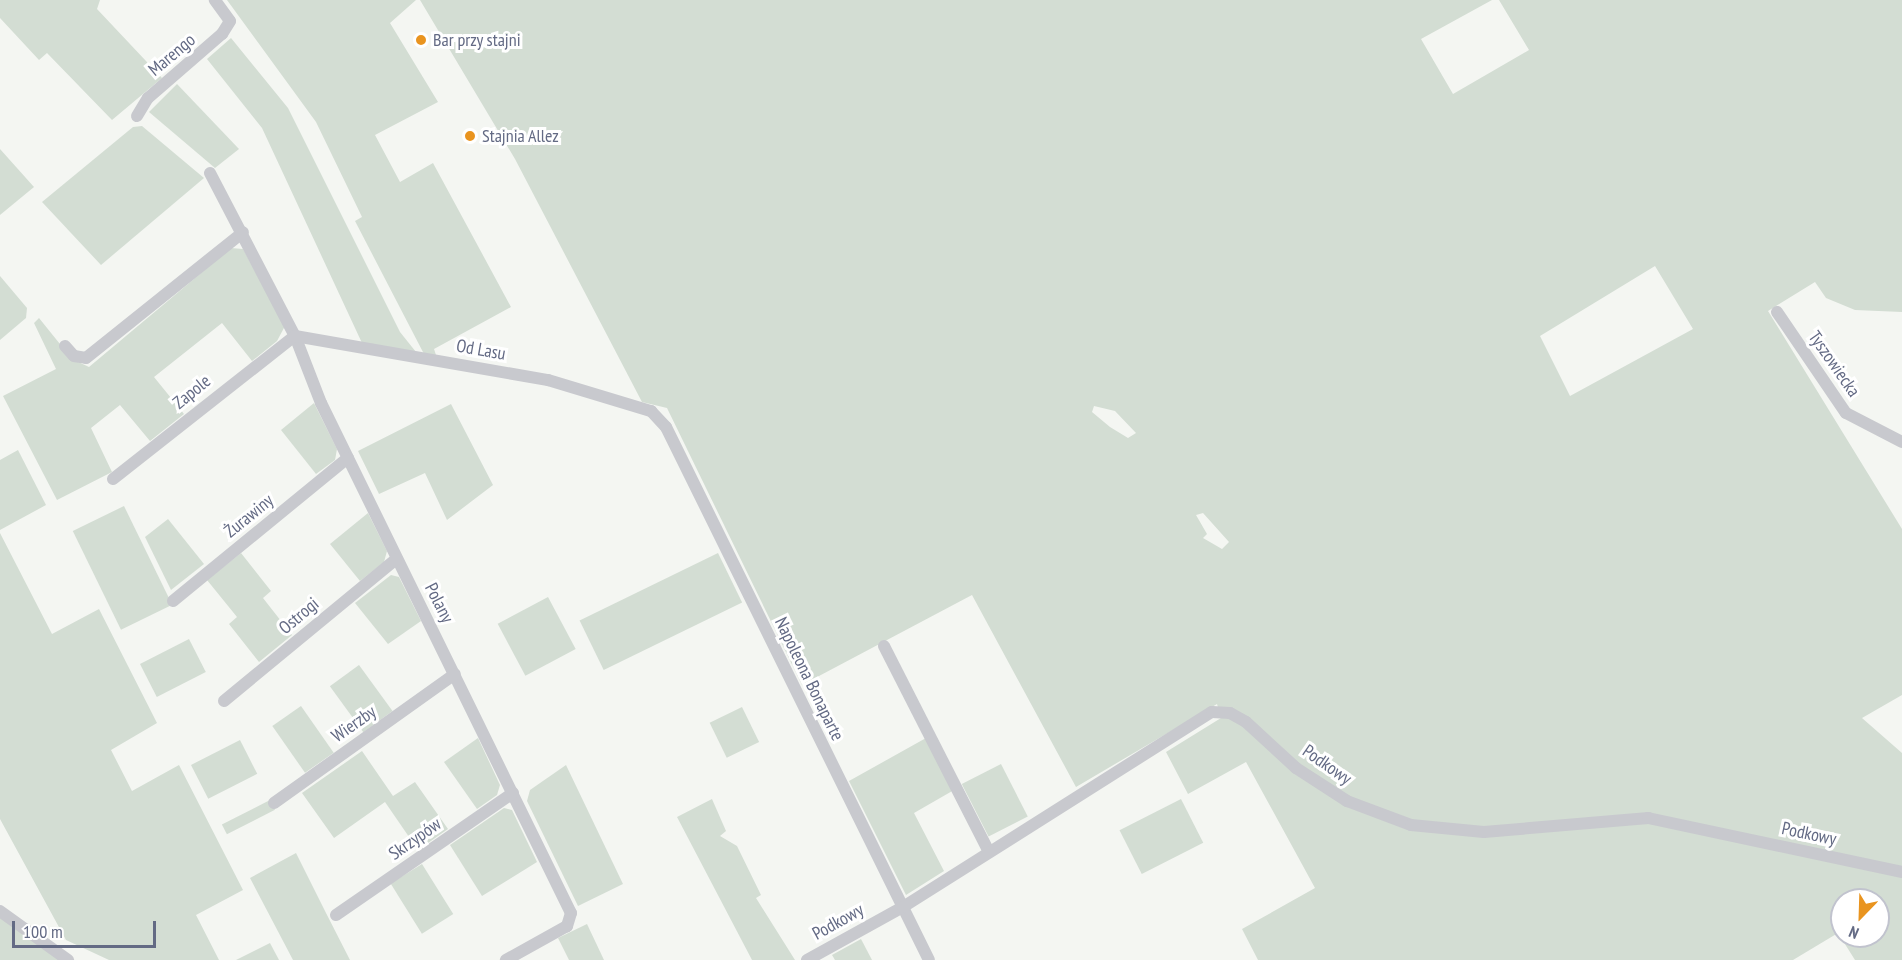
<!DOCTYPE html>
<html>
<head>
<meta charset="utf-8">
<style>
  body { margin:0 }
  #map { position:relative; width:1902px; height:960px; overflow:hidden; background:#f4f6f2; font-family:"PT Sans Narrow",sans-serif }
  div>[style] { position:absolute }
  .green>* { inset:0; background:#d3ddd3; transform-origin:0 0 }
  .street>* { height:12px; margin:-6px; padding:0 6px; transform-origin:6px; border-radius:6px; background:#c8c9ce }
  .dots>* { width:16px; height:16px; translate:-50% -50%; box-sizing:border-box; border:3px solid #fff; border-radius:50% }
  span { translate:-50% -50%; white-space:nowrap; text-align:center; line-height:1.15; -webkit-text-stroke:6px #fff; paint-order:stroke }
  .poi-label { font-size:18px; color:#636a84 }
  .left { translate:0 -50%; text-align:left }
  .street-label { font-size:18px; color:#636a84 }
  .north { position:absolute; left:1830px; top:888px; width:60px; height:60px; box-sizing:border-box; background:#fff; border:2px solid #c1c3ce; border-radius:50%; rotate:203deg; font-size:16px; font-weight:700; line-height:24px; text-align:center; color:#636a84 }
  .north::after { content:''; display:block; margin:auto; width:21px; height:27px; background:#e9941f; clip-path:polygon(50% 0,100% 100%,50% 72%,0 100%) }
  .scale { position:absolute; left:12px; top:921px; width:144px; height:27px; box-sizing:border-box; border:3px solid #636a84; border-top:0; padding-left:8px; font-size:18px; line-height:21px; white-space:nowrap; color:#636a84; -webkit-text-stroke:4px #fff; paint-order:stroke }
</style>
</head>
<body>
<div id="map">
  <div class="green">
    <i style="clip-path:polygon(0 0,100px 0,97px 9px,162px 78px,112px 120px,47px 53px,39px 60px,0 18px)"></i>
    <i style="clip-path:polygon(227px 0,416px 0,390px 23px,438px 102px,375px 135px,400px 182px,433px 163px,511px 307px,434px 349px,436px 355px,424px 354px,355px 221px,362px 217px,316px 122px)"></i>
    <i style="clip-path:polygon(evenodd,420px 0,1492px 0,1421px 39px,1453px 94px,1529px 50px,1499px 0,1902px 0,1902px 312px,1855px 310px,1826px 298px,1815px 282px,1768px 311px,1902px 529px,1902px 695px,1862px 718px,1902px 753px,1902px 960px,1855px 960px,1838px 933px,1793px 960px,1258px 960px,1242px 929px,1315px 888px,1246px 762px,1188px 794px,1166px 752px,1221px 718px,1217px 704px,1076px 787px,972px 595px,802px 685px,667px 408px,642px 402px,515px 159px,420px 0,1655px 266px,1693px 329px,1570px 396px,1540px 336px,1655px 266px,420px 0,1094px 406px,1115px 411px,1136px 433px,1128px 438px,1110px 427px,1092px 412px,1094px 406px,420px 0,1203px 513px,1229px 542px,1222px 549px,1203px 538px,1207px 534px,1196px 515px,1203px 513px,420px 0,1842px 900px,1878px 900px,1878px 936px,1842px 936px,1842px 900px)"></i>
    <i style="clip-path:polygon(231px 38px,288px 108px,400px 332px,416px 352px,362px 343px,262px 128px,207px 59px)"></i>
    <i style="clip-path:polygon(177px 84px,239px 149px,215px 168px,149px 112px)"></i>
    <i style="clip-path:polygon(142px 126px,204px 178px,101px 265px,42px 202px,133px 127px)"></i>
    <i style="clip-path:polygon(0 149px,34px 187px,0 215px)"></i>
    <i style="clip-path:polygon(231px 248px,243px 249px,285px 326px,277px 341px,252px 361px,222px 323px,154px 377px,184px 414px,150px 441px,120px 405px,91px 428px,112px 472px,57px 500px,3px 396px,56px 369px,34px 323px,39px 318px,72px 359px,89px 367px)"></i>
    <i style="clip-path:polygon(0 276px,27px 308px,26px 318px,0 340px)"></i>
    <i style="clip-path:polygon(314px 403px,337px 449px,335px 460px,316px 474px,281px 430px)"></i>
    <i style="clip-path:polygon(451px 404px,493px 485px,447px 520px,425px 473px,379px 494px,358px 451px)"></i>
    <i style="clip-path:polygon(18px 450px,46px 505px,0 530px,0 460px)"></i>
    <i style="left:124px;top:506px;width:110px;height:57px;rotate:64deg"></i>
    <i style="clip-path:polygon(368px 513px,387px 551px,384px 562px,360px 581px,330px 544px)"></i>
    <i style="clip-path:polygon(168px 519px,204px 564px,171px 590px,145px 537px)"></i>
    <i style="clip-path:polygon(0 533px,52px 634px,99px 609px,157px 723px,111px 750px,132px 791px,179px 765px,243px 890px,196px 915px,219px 960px,109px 960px,66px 940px,0 819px)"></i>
    <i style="clip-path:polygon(241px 553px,271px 591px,263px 598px,292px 635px,259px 662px,229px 624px,237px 617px,207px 580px)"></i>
    <i style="left:718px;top:553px;width:55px;height:154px;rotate:64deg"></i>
    <i style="clip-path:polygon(391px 575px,399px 577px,421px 621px,388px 644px,355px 603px)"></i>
    <i style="left:548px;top:597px;width:59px;height:57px;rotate:62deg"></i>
    <i style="left:189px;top:639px;width:37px;height:55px;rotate:63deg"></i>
    <i style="left:359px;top:665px;width:57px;height:36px;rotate:54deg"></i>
    <i style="left:301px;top:706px;width:57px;height:35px;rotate:55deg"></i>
    <i style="left:742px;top:707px;width:39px;height:36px;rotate:64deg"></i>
    <i style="clip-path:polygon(478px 738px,500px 785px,497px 795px,477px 809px,444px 762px)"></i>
    <i style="clip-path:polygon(926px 738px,954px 790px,914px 813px,944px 871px,906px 895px,849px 781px)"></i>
    <i style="left:240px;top:740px;width:38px;height:55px;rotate:63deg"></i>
    <i style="clip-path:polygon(362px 751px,393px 796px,415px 782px,448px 829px,418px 850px,385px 802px,334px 838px,302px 793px)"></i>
    <i style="left:1001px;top:764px;width:59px;height:44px;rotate:63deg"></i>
    <i style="clip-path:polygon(566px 765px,623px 884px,578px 906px,527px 801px,530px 790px)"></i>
    <i style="clip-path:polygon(712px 799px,726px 831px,720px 836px,737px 846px,761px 895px,756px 898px,795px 960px,752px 960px,677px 817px)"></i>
    <i style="left:1181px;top:799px;width:49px;height:69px;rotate:63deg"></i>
    <i style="left:270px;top:800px;width:11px;height:54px;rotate:63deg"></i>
    <i style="clip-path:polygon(504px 808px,512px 810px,537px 862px,482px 896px,450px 845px)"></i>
    <i style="clip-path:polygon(296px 853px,326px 913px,350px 960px,293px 960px,250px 878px)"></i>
    <i style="left:422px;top:864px;width:59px;height:37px;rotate:58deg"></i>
    <i style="clip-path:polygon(0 916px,62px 960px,0 960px)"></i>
    <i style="clip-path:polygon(587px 924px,604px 960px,569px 960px,558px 938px)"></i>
    <i style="clip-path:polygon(861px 939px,872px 960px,835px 960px,832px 955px)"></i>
    <i style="clip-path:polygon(270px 943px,279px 960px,236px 960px)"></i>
  </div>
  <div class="street">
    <i style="left:137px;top:116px;width:21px;rotate:-59deg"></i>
    <i style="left:148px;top:98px;width:98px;rotate:-40.9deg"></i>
    <i style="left:222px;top:34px;width:15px;rotate:-58deg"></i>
    <i style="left:230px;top:21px;width:26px;rotate:-126deg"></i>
    <i style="left:210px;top:173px;width:184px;rotate:62.5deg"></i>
    <i style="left:295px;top:336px;width:72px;rotate:68.8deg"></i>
    <i style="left:321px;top:403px;width:568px;rotate:63.89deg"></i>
    <i style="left:571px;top:913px;width:14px;rotate:107deg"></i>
    <i style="left:567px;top:926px;width:70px;rotate:150.9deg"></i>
    <i style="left:1777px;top:312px;width:122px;rotate:55.7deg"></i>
    <i style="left:1846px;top:413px;width:63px;rotate:27.4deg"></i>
    <i style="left:65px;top:346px;width:13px;rotate:48deg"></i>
    <i style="left:74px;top:356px;width:12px;rotate:9deg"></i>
    <i style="left:86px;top:358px;width:201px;rotate:-38.7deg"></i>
    <i style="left:113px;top:479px;width:231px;rotate:-38.2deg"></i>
    <i style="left:295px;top:336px;width:257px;rotate:9.9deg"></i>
    <i style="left:548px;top:380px;width:108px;rotate:16.8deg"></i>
    <i style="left:651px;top:411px;width:22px;rotate:47deg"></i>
    <i style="left:666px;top:427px;width:594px;rotate:63.74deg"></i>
    <i style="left:173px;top:601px;width:226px;rotate:-39.3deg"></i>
    <i style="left:884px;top:646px;width:231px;rotate:63deg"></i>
    <i style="left:224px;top:701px;width:223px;rotate:-39.5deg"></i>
    <i style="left:274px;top:803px;width:222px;rotate:-35.5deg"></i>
    <i style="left:0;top:911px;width:84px;rotate:35.8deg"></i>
    <i style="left:336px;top:915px;width:215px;rotate:-34.6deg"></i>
    <i style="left:807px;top:960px;width:110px;rotate:-28.9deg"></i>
    <i style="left:903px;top:907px;width:365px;rotate:-32.3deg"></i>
    <i style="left:1212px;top:712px;width:18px;rotate:3deg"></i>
    <i style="left:1230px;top:713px;width:18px;rotate:29deg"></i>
    <i style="left:1246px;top:722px;width:68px;rotate:42.6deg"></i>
    <i style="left:1296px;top:768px;width:61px;rotate:32.9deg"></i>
    <i style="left:1347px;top:801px;width:68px;rotate:20.6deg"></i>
    <i style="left:1411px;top:825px;width:73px;rotate:5.5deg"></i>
    <i style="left:1484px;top:832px;width:165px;rotate:-4.9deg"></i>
    <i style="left:1648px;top:818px;width:260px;rotate:12deg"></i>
  </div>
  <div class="dots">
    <i style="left:421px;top:40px;background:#e9941f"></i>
    <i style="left:470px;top:136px;background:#e9941f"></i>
  </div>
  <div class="poi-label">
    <span class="left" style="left:433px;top:40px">Bar przy stajni</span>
    <span class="left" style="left:482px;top:136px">Stajnia Allez</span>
  </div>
  <div class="street-label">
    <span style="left:172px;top:55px;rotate:-40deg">Marengo</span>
    <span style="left:481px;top:350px;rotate:10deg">Od Lasu</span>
    <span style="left:1834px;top:364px;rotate:55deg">Tyszowiecka</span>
    <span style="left:192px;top:392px;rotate:-39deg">Zapole</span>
    <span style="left:249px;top:516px;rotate:-39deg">Żurawiny</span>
    <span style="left:439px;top:603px;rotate:63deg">Polany</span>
    <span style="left:299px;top:616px;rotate:-40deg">Ostrogi</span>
    <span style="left:809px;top:679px;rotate:64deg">Napoleona Bonaparte</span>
    <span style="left:354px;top:724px;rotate:-35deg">Wierzby</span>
    <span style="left:1327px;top:765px;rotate:35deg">Podkowy</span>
    <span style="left:1809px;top:834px;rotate:12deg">Podkowy</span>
    <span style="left:415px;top:839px;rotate:-35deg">Skrzypów</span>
    <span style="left:838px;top:922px;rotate:-29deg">Podkowy</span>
  </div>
  <div class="north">N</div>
  <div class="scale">100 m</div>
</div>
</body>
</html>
